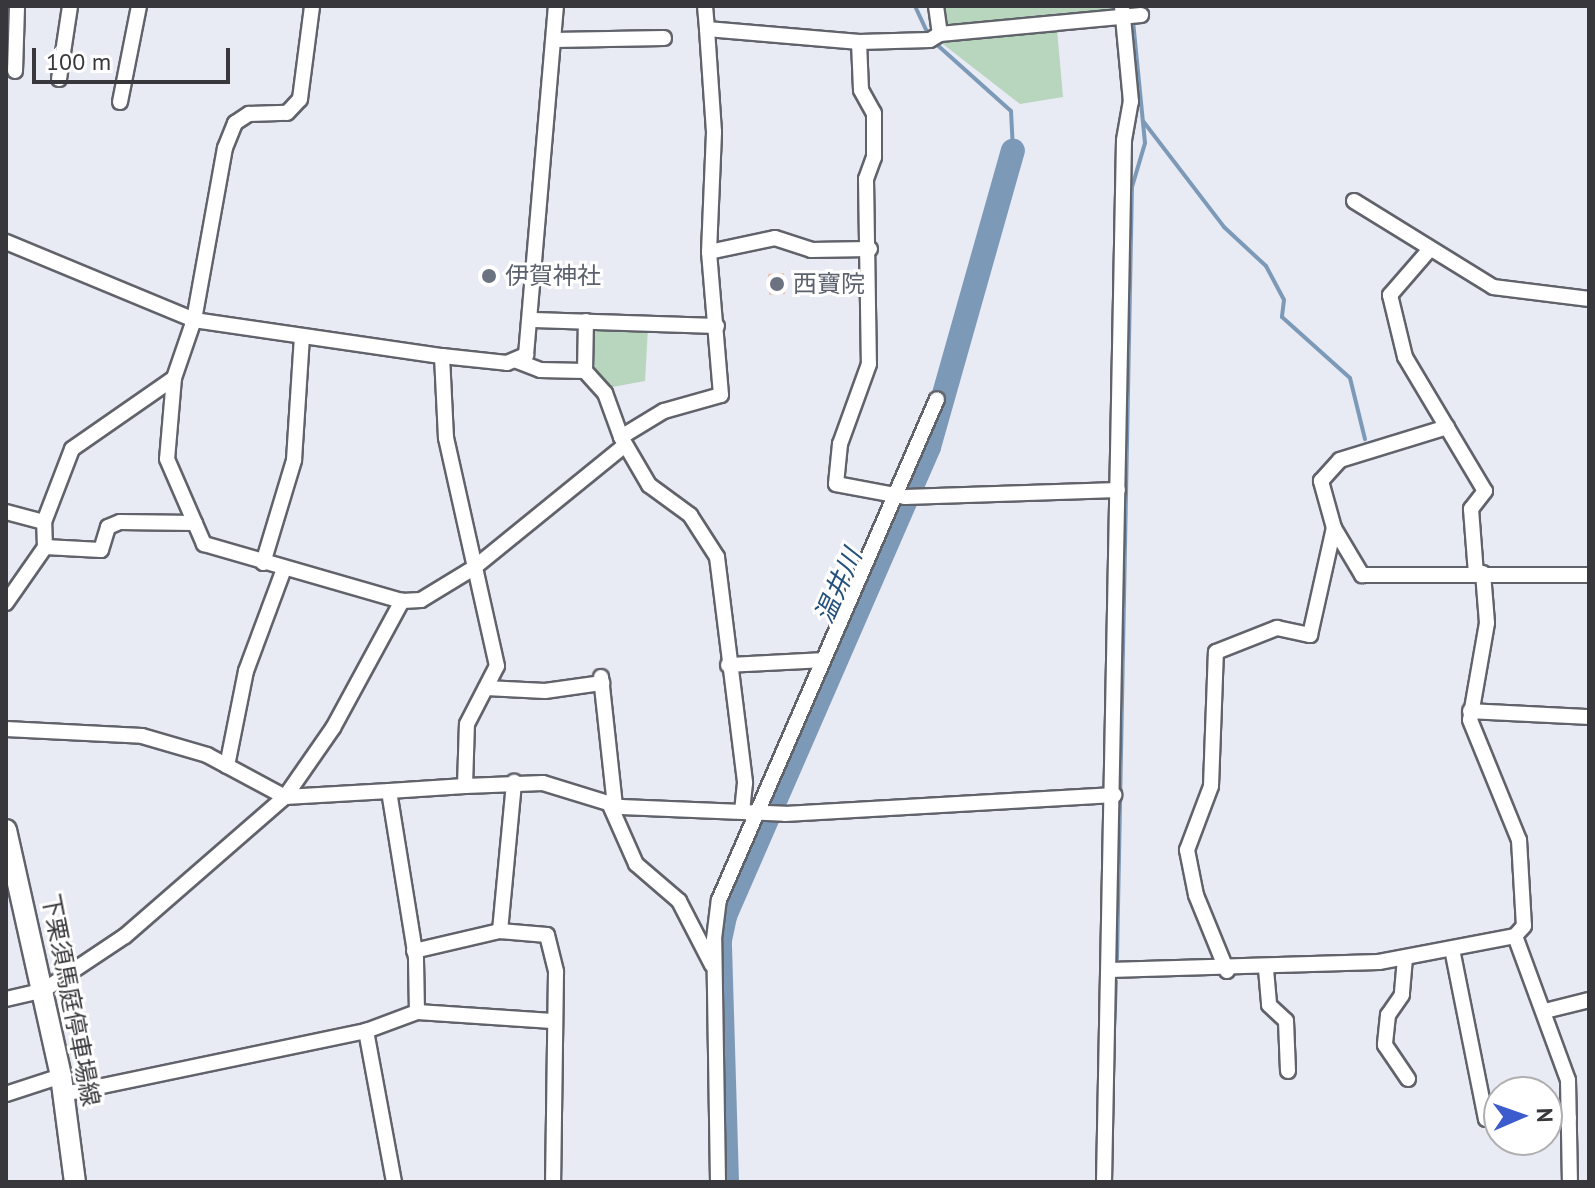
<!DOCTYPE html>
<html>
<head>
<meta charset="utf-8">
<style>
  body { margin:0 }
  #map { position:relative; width:1595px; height:1188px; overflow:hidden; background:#e8eaf4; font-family:"PT Sans","Noto Sans JP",sans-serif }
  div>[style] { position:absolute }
  .green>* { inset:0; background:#b8d5be }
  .stream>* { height:4px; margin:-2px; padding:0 2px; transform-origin:2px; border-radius:2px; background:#7c9ab8 }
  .river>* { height:24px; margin:-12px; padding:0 12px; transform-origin:12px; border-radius:12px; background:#7c9ab8 }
  .building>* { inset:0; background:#eec2b1; transform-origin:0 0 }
  .roads { filter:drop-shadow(2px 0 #61636b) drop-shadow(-2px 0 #61636b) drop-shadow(0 2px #61636b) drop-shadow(0 -2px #61636b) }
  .street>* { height:14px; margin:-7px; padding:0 7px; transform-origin:7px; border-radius:7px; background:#fff }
  .secondary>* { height:20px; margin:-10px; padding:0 10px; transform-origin:10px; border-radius:10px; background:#fff }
  .dots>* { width:22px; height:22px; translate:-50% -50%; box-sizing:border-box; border:4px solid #fff; border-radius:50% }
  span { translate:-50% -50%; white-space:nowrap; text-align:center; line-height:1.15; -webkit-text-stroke:6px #fff; paint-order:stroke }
  .worship-label { font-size:24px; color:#5b616d }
  .left { translate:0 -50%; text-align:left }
  .street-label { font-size:24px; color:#38383c }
  .water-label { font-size:26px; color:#24517b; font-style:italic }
  .frame { position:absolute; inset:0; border:8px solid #38383c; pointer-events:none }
  .north { position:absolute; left:1483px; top:1076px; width:80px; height:80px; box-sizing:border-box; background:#fff; border:2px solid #afafb1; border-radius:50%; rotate:88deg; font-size:22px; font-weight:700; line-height:32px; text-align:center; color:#38383c }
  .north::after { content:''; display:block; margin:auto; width:28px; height:36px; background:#3c5bcd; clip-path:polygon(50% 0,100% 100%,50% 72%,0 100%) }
  .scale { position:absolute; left:32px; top:48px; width:198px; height:36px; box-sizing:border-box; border:4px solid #38383c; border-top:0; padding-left:10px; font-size:24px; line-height:28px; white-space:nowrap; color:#38383c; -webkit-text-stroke:6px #fff; paint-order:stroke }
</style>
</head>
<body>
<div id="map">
  <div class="green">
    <i style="clip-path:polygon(941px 6px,1112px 6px,1108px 12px,951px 28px,943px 22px)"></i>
    <i style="clip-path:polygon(1057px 29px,1063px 97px,1020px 104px,939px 41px)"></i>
    <i style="clip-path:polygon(590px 325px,648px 327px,645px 381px,607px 388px,589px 371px)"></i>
  </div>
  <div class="stream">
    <i style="left:915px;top:6px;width:29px;rotate:65deg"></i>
    <i style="left:934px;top:42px;width:103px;rotate:41.9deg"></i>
    <i style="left:1011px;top:111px;width:40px;rotate:87.1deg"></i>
    <i style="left:1143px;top:121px;width:133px;rotate:52.6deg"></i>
    <i style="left:1224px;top:227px;width:57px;rotate:42.9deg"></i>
    <i style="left:1266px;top:266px;width:38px;rotate:62deg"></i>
    <i style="left:1284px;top:300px;width:17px;rotate:97deg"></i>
    <i style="left:1282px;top:317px;width:91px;rotate:41.9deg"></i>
    <i style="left:1350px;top:378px;width:63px;rotate:76.2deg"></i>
    <i style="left:1117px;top:959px;width:772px;rotate:-88.89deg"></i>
    <i style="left:1132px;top:187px;width:46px;rotate:-73.5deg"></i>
    <i style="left:1145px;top:143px;width:124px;rotate:-95.6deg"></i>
    <i style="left:1114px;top:1030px;width:49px;rotate:-87.7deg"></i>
  </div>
  <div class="river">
    <i style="left:727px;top:1182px;width:242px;rotate:-91.7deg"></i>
    <i style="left:720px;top:940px;width:25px;rotate:-78deg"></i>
    <i style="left:725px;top:916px;width:511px;rotate:-66.49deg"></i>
    <i style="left:929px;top:447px;width:308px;rotate:-74.2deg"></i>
  </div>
  <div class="building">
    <i style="left:784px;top:273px;width:21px;height:16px;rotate:87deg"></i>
  </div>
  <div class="roads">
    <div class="street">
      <i style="left:705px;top:6px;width:23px;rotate:85deg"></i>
      <i style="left:707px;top:29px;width:153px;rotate:4.9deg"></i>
      <i style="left:859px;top:42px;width:71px;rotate:-1.6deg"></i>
      <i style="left:930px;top:40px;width:12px;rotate:-31deg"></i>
      <i style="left:940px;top:34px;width:202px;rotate:-5.4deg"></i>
      <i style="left:936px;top:6px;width:28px;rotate:82deg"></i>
      <i style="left:554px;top:40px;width:110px;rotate:-1deg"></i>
      <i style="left:859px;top:42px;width:48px;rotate:87.6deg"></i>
      <i style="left:861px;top:90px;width:26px;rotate:61deg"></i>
      <i style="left:874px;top:113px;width:44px;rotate:90deg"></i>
      <i style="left:874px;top:157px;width:23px;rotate:110deg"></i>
      <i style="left:866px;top:179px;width:185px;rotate:89.1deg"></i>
      <i style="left:869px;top:364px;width:85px;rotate:109.9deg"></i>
      <i style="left:840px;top:444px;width:40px;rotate:95.7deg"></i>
      <i style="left:836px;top:484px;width:70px;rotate:10.7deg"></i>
      <i style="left:905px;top:497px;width:213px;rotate:-1.9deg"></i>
      <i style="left:15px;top:71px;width:65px;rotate:-88.2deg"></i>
      <i style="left:59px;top:79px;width:74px;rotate:-81.4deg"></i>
      <i style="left:120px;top:102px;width:98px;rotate:-78.8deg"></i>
      <i style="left:1354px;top:201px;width:163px;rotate:31.7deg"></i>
      <i style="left:1493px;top:287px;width:97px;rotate:7.1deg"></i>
      <i style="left:6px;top:242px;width:204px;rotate:22.5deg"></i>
      <i style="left:194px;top:320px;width:251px;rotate:8.3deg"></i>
      <i style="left:1430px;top:249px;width:61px;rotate:131deg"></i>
      <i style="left:1390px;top:295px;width:64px;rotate:76.4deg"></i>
      <i style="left:1405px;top:357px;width:156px;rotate:59.2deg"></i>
      <i style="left:1485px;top:491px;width:23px;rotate:128deg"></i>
      <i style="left:1471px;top:509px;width:65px;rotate:85.6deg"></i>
      <i style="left:709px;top:252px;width:67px;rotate:-12deg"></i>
      <i style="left:775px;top:238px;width:38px;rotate:18deg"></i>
      <i style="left:811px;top:250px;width:59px;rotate:-1deg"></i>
      <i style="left:534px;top:320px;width:183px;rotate:1.9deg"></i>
      <i style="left:517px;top:361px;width:25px;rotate:21deg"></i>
      <i style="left:540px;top:370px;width:45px;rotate:1.3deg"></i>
      <i style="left:585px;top:371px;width:30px;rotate:48deg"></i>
      <i style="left:605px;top:393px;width:47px;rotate:70deg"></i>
      <i style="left:621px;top:437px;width:56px;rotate:59.7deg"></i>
      <i style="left:649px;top:485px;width:51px;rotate:36.2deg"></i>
      <i style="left:690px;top:515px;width:50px;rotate:57.3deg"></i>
      <i style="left:717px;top:557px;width:228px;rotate:82.9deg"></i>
      <i style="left:745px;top:783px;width:27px;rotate:96deg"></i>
      <i style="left:585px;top:371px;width:50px;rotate:-88.9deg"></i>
      <i style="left:174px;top:378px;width:81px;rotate:94.9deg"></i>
      <i style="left:167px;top:459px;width:93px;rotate:66.5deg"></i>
      <i style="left:204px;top:544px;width:206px;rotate:16.1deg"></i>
      <i style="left:621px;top:437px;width:50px;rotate:-31.2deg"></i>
      <i style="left:664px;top:411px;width:59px;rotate:-15.7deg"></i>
      <i style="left:721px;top:395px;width:144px;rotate:-94.8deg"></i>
      <i style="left:709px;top:252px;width:120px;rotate:-87.6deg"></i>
      <i style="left:714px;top:132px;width:103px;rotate:-93.9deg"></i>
      <i style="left:6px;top:512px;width:39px;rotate:15deg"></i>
      <i style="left:1334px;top:528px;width:55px;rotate:59.2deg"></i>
      <i style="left:1362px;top:575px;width:227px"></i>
      <i style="left:45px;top:547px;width:56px;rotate:3.1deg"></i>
      <i style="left:101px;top:550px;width:24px;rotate:-73deg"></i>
      <i style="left:108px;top:527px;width:13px;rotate:-23deg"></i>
      <i style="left:120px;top:522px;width:75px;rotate:0.8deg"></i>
      <i style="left:263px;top:563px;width:108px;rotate:-73.2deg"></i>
      <i style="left:294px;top:460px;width:123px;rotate:-86.3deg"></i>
      <i style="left:1483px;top:573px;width:50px;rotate:85.4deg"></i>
      <i style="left:1487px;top:623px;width:98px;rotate:99.9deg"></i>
      <i style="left:1470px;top:720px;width:130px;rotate:67.8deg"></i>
      <i style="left:1519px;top:840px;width:86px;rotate:86.7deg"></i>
      <i style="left:1524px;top:926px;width:13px;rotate:132deg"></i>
      <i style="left:6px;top:603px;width:68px;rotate:-55.1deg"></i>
      <i style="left:45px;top:547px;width:25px;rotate:-92deg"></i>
      <i style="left:44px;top:522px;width:78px;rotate:-69deg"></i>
      <i style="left:72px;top:449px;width:124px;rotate:-34.8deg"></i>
      <i style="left:174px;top:378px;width:61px;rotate:-71deg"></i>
      <i style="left:194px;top:320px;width:175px;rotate:-79.8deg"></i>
      <i style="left:225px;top:148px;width:27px;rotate:-68deg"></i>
      <i style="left:235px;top:123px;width:17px;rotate:-33deg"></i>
      <i style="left:249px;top:114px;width:38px;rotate:-2deg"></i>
      <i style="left:287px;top:113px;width:19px;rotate:-47deg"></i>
      <i style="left:300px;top:99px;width:94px;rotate:-82.6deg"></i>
      <i style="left:728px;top:665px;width:95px;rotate:-3deg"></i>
      <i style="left:601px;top:677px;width:129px;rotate:83.8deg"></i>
      <i style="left:486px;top:688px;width:59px;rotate:2.9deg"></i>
      <i style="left:545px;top:691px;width:58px;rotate:-8deg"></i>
      <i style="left:1470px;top:711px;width:119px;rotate:2.9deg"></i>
      <i style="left:6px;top:729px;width:136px;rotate:2.9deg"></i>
      <i style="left:142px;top:736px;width:68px;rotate:16.3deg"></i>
      <i style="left:207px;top:755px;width:89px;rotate:28.3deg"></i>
      <i style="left:285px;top:797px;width:104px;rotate:-3.3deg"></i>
      <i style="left:227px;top:766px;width:97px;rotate:-78.7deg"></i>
      <i style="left:246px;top:671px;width:109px;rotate:-69.6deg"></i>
      <i style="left:465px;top:786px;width:78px;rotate:-2.2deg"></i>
      <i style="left:543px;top:783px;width:82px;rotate:17.1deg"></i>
      <i style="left:621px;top:807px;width:164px;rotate:2.4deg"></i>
      <i style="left:785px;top:814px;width:330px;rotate:-3.3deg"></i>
      <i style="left:609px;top:803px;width:67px;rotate:66.1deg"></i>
      <i style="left:636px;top:864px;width:57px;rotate:40.7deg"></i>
      <i style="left:679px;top:901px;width:72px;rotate:62.7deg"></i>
      <i style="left:500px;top:931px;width:150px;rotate:-84.6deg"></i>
      <i style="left:1452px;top:949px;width:173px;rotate:78.7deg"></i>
      <i style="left:1486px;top:1119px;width:13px;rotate:-4deg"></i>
      <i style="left:414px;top:951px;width:88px;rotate:-13.1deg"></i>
      <i style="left:500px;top:931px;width:47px;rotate:4.9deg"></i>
      <i style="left:547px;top:935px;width:38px;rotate:76deg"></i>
      <i style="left:556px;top:972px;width:210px;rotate:90.8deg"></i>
      <i style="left:1405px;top:958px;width:37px;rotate:95deg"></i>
      <i style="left:1402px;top:995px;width:24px;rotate:125deg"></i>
      <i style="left:1388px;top:1015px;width:30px;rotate:96deg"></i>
      <i style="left:1385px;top:1045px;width:41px;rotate:55.9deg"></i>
      <i style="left:1266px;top:969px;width:36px;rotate:85deg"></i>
      <i style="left:1269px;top:1005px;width:23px;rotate:43deg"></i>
      <i style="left:1286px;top:1021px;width:50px;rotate:87.7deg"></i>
      <i style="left:1109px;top:970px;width:270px;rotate:-1.7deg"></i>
      <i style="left:1379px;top:962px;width:138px;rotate:-10.8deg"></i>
      <i style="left:1515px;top:936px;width:153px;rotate:69.8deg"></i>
      <i style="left:1568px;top:1080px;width:102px;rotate:88.9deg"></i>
      <i style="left:1227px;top:971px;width:82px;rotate:-112.2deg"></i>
      <i style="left:1196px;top:895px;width:46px;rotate:-101.3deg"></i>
      <i style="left:1187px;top:850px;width:68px;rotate:-69.4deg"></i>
      <i style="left:1211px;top:786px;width:134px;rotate:-87.9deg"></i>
      <i style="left:1216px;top:652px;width:66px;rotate:-21.5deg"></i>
      <i style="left:1277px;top:628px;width:34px;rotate:12deg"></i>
      <i style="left:1310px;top:635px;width:110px;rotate:-77.4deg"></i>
      <i style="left:1334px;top:528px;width:49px;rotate:-105.5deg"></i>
      <i style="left:1321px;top:481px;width:28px;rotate:-48deg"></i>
      <i style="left:1340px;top:460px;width:112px;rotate:-17.1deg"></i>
      <i style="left:6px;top:999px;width:39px;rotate:-13deg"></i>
      <i style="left:44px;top:990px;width:97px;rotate:-33.7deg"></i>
      <i style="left:125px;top:936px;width:212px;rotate:-41deg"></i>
      <i style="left:285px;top:797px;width:84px;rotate:-55.2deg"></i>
      <i style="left:333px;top:728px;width:145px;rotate:-61.5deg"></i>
      <i style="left:402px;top:601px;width:19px;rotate:-3deg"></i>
      <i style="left:421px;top:600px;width:63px;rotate:-31.4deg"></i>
      <i style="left:475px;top:567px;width:193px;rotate:-39.1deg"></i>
      <i style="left:1545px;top:1011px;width:45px;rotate:-14deg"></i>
      <i style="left:417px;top:1012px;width:136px;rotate:3.8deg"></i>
      <i style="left:6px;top:1094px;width:58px;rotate:-18.1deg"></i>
      <i style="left:64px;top:1094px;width:309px;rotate:-11.8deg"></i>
      <i style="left:1547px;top:1118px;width:22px"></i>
      <i style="left:394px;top:1182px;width:154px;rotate:-100.5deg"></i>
      <i style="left:366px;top:1031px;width:54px;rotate:-20.4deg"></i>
      <i style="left:417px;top:1012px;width:54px;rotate:-91.1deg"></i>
      <i style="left:416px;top:958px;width:169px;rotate:-99.2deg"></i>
      <i style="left:389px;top:791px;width:76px;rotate:-3.8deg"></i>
      <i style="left:465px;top:786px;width:62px;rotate:-88.2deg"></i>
      <i style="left:467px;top:724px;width:65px;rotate:-62.7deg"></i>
      <i style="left:497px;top:666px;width:234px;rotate:-102.6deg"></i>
      <i style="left:446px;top:438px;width:82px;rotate:-92.8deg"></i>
      <i style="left:442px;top:356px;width:65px;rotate:6.1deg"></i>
      <i style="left:507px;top:363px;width:21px;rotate:-23deg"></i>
      <i style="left:526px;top:355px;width:350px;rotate:-85.1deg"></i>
      <i style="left:718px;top:1182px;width:243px;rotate:-90.9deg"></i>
      <i style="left:714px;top:939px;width:39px;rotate:-83deg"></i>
      <i style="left:719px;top:900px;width:546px;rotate:-66.48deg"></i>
      <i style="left:1104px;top:1182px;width:1042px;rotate:-88.9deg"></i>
      <i style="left:1124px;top:140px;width:39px;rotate:-80deg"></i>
      <i style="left:1131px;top:102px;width:96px;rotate:-95.4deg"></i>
    </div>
    <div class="secondary">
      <i style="left:6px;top:830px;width:252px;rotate:77.4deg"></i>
      <i style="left:61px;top:1076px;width:107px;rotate:82.5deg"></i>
    </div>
  </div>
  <div class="dots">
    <i style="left:489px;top:276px;background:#6b7280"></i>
    <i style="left:777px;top:284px;background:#6b7280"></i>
  </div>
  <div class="worship-label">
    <span class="left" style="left:505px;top:276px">伊賀神社</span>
    <span class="left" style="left:793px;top:284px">西寶院</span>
  </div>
  <div class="street-label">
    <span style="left:71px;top:1000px;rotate:79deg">下栗須馬庭停車場線</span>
  </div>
  <div class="water-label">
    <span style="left:838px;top:586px;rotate:-66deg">温井川</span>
  </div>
  <div class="frame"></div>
  <div class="north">N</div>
  <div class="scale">100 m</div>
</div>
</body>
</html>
